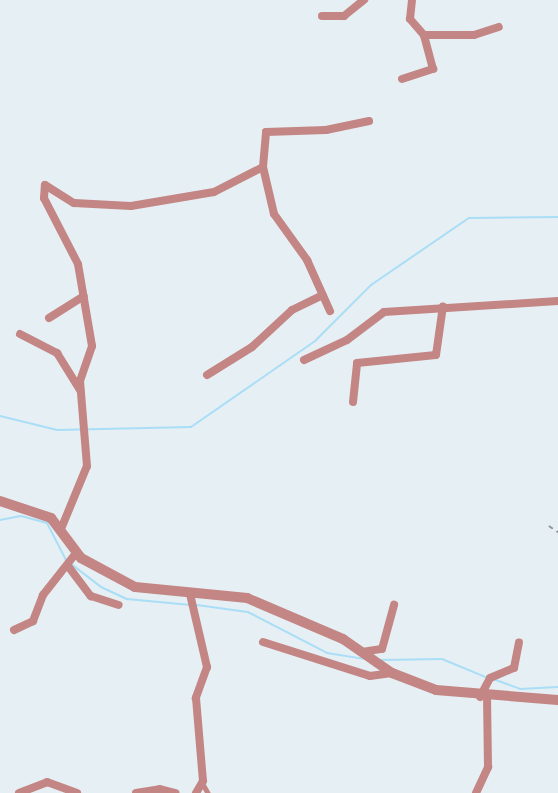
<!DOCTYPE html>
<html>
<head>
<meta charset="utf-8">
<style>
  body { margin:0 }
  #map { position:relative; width:558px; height:793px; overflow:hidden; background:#e6eff4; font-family:Inter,sans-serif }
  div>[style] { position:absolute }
  .stream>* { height:2px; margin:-1px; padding:0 1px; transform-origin:1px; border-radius:1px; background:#a9def6 }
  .path>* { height:1.5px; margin-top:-0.75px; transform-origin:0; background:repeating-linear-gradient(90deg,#8f9598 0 4.5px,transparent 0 9px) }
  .service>* { height:4.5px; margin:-2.25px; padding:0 2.25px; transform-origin:2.25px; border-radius:2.25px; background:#c38684 }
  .minor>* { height:8px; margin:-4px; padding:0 4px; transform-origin:4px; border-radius:4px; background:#c38684 }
  .tertiary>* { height:10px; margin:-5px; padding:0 5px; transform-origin:5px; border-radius:5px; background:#c38684 }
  span { translate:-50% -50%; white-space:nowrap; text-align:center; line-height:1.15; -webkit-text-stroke:4.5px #e6eff4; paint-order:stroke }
</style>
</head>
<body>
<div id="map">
  <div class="stream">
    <i style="left:0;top:416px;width:59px;rotate:13.8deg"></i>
    <i style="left:57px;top:430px;width:134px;rotate:-1.3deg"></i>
    <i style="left:191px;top:427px;width:151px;rotate:-34.7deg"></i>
    <i style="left:315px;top:341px;width:79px;rotate:-45deg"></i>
    <i style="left:371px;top:285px;width:119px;rotate:-34.4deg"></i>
    <i style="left:469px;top:218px;width:89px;rotate:-0.6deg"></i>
    <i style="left:0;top:520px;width:21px;rotate:-11deg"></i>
    <i style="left:21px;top:516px;width:27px;rotate:15deg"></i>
    <i style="left:47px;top:523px;width:42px;rotate:62.8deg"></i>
    <i style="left:66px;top:560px;width:44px;rotate:37.6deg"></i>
    <i style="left:101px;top:587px;width:29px;rotate:25deg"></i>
    <i style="left:127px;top:599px;width:64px;rotate:5.4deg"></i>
    <i style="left:197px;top:605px;width:51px;rotate:7.8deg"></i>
    <i style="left:248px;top:612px;width:89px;rotate:27.4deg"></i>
    <i style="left:327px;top:653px;width:36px;rotate:9deg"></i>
    <i style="left:380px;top:660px;width:62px;rotate:-0.9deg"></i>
    <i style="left:442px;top:659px;width:50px;rotate:22.4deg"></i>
    <i style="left:493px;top:679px;width:29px;rotate:20deg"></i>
    <i style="left:520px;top:689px;width:38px;rotate:-3deg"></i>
  </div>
  <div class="path">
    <i style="left:549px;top:526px;width:11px;rotate:34deg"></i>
  </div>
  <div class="service">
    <i style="left:203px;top:784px;width:10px;rotate:61deg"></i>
  </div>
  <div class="minor">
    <i style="left:412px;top:0;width:19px;rotate:96deg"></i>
    <i style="left:410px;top:19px;width:21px;rotate:49deg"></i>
    <i style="left:424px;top:35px;width:50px"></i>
    <i style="left:474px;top:35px;width:26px;rotate:-18deg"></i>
    <i style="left:322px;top:16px;width:22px"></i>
    <i style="left:344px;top:16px;width:26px;rotate:-39deg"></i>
    <i style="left:402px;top:79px;width:33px;rotate:-18deg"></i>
    <i style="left:433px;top:69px;width:35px;rotate:-105deg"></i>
    <i style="left:263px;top:167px;width:35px;rotate:-85deg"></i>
    <i style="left:266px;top:132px;width:60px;rotate:-1.9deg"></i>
    <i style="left:326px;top:130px;width:44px;rotate:-11.8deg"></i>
    <i style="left:49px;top:318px;width:41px;rotate:-32.2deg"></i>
    <i style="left:20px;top:334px;width:42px;rotate:27.2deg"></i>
    <i style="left:57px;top:353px;width:44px;rotate:58.1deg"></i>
    <i style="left:304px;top:360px;width:47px;rotate:-24.9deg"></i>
    <i style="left:347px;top:340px;width:46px;rotate:-37.1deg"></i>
    <i style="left:384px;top:312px;width:174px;rotate:-3.6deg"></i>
    <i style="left:207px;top:375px;width:53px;rotate:-31.9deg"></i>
    <i style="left:252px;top:347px;width:54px;rotate:-42.8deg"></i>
    <i style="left:292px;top:310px;width:34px;rotate:-26deg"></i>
    <i style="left:353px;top:402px;width:39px;rotate:-84deg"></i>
    <i style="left:357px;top:363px;width:79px;rotate:-5.8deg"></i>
    <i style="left:436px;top:355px;width:49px;rotate:-81.9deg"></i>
    <i style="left:61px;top:529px;width:68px;rotate:-67.6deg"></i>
    <i style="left:87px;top:466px;width:85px;rotate:-94.7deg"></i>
    <i style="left:80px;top:381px;width:37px;rotate:-71deg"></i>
    <i style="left:92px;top:346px;width:83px;rotate:-99.7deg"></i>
    <i style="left:78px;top:264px;width:74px;rotate:-117.3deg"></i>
    <i style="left:44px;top:198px;width:13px;rotate:-86deg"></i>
    <i style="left:45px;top:185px;width:34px;rotate:32deg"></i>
    <i style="left:74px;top:203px;width:57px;rotate:3deg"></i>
    <i style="left:131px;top:206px;width:84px;rotate:-9.6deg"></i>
    <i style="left:214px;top:192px;width:55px;rotate:-27deg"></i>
    <i style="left:263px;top:167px;width:48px;rotate:76.8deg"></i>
    <i style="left:274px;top:214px;width:57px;rotate:54.3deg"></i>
    <i style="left:307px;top:260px;width:56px;rotate:65.7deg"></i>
    <i style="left:68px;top:566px;width:38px;rotate:53deg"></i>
    <i style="left:91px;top:596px;width:29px;rotate:18deg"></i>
    <i style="left:190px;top:594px;width:75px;rotate:76.9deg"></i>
    <i style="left:207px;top:667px;width:33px;rotate:110deg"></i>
    <i style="left:196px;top:698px;width:83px;rotate:85.2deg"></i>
    <i style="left:203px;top:781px;width:14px;rotate:120deg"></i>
    <i style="left:14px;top:630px;width:21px;rotate:-25deg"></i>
    <i style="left:33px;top:621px;width:28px;rotate:-69deg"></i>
    <i style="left:43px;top:595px;width:53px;rotate:-51.8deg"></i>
    <i style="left:263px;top:642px;width:112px;rotate:17.6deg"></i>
    <i style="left:370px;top:676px;width:22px;rotate:-8deg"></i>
    <i style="left:362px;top:652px;width:20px;rotate:-9deg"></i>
    <i style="left:382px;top:649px;width:46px;rotate:-74.7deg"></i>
    <i style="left:480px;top:697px;width:21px;rotate:-62deg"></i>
    <i style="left:490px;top:678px;width:26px;rotate:-23deg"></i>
    <i style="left:514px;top:668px;width:26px;rotate:-79deg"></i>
    <i style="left:19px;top:793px;width:30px;rotate:-21deg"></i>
    <i style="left:47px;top:782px;width:32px;rotate:20deg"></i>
    <i style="left:136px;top:793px;width:24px;rotate:-9deg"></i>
    <i style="left:160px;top:789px;width:16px;rotate:15deg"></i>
    <i style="left:476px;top:793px;width:29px;rotate:-65deg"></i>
    <i style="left:488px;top:767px;width:69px;rotate:-90.8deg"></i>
  </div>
  <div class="tertiary">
    <i style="left:0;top:501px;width:54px;rotate:18.4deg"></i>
    <i style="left:51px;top:518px;width:50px;rotate:53.1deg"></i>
    <i style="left:81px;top:558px;width:61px;rotate:28.2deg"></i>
    <i style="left:135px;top:587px;width:113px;rotate:5.6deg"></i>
    <i style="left:247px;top:598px;width:104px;rotate:23.1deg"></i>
    <i style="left:343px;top:639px;width:60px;rotate:34.8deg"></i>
    <i style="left:392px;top:673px;width:47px;rotate:21.1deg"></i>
    <i style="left:436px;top:690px;width:122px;rotate:4.7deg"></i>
  </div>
</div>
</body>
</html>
